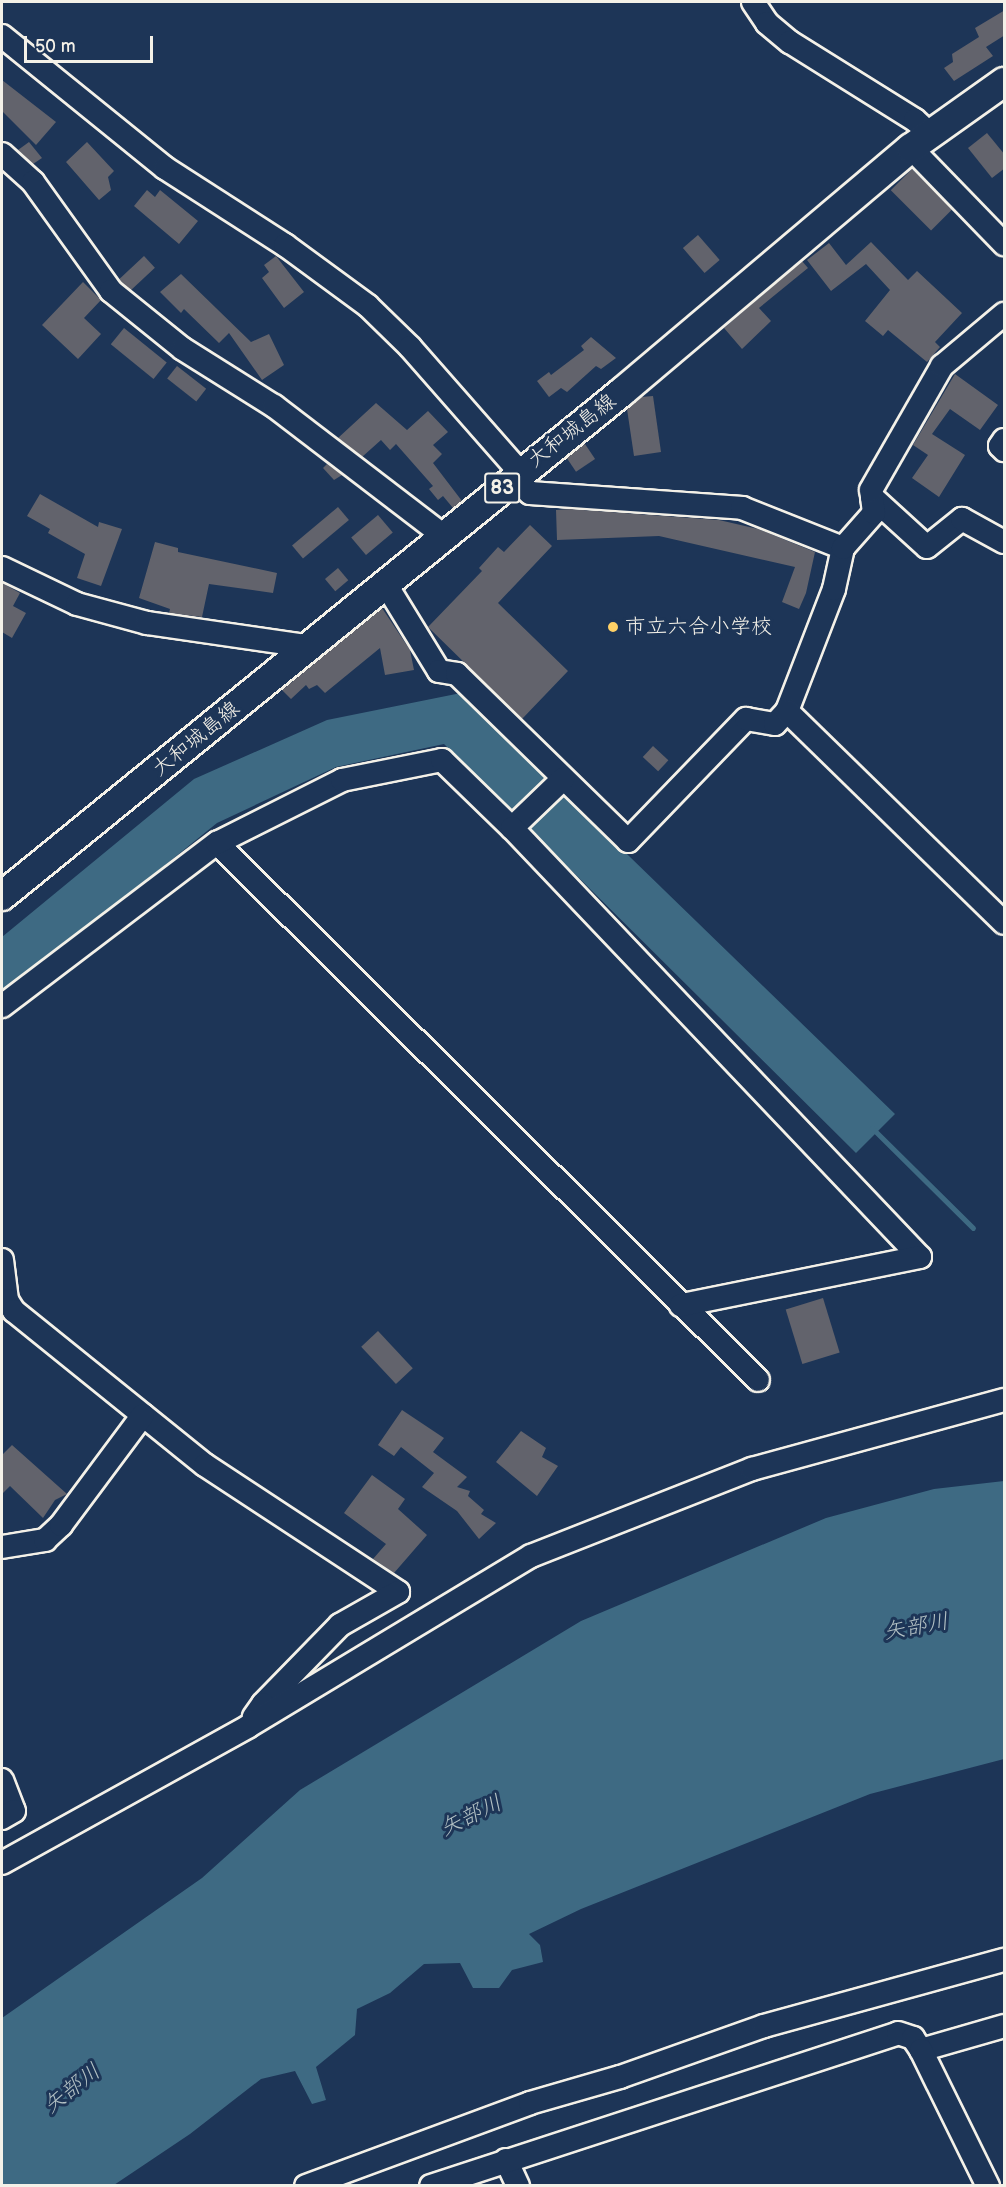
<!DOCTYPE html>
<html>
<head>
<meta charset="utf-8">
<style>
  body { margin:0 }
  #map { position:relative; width:1006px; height:2187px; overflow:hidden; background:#1d3557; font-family:"Balsamiq Sans","Klee One",sans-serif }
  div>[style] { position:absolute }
  .water>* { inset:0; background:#3e6a83 }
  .stream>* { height:5px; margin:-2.5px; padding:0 2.5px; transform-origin:2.5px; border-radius:2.5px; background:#3e6a83 }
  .building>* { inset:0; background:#62636c; transform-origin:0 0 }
  .roads { filter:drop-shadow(2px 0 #f4f1e8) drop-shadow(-2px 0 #f4f1e8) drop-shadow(0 2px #f4f1e8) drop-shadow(0 -2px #f4f1e8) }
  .minor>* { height:22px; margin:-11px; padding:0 11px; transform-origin:11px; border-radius:11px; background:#1d3557 }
  .major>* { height:28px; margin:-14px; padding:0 14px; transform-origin:14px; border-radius:14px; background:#1d3557 }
  .dots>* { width:16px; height:16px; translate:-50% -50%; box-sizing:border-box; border:3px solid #1d3557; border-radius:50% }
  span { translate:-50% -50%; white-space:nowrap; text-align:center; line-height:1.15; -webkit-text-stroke:6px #1d3557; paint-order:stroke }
  .shield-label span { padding:2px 4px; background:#1d3557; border:2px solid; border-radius:4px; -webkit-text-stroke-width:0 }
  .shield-label { font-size:20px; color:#f4f1e8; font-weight:700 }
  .street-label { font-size:21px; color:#f4f1e8 }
  .poi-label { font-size:21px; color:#f4f1e8 }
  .left { translate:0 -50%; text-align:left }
  .water-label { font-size:22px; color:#b4c2c5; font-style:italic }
  .frame { position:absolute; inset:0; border:3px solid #f4f1e8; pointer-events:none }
  .scale { position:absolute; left:24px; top:36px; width:129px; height:27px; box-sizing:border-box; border:3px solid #f4f1e8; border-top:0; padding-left:8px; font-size:18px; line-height:21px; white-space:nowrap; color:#f4f1e8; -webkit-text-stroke:4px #1d3557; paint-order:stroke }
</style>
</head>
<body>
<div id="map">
  <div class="water">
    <i style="clip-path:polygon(461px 693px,895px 1114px,856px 1153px,444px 744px,336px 767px,217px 823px,2px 997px,2px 937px,194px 779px,327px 720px)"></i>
    <i style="clip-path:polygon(1004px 1481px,1004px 1759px,870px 1794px,581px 1909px,529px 1934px,540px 1945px,543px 1962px,512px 1970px,499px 1988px,473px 1988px,460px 1963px,424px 1964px,390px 1993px,357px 2009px,355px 2035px,316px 2067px,326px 2100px,312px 2104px,295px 2071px,261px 2079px,190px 2134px,114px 2185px,2px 2185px,2px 2018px,202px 1878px,300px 1790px,581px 1621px,826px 1518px,934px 1489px)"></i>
  </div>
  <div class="stream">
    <i style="left:872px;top:1128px;width:142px;rotate:44.7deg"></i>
  </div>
  <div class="building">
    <i style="clip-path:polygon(1005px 10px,1005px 35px,986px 47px,993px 56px,954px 81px,944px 68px,953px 62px,952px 54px,979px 37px,975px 28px)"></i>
    <i style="clip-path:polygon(2px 80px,56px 122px,36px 145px,2px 111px)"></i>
    <i style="clip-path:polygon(987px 133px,1005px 155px,1005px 168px,992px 178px,968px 148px)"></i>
    <i style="clip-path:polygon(29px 142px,42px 158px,33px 164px,18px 150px)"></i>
    <i style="clip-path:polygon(87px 142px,114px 171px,108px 177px,111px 190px,99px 200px,66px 162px)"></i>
    <i style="left:912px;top:169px;width:57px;height:30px;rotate:45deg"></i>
    <i style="clip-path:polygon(147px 190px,155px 197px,160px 190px,198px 221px,179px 244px,134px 206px)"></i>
    <i style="left:698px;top:235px;width:33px;height:20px;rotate:49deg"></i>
    <i style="clip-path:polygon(871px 242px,908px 280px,917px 271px,962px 313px,935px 342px,940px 347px,927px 362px,888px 330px,883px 336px,865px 321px,890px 290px,866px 264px,831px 291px,807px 260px,829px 243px,846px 265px)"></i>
    <i style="left:144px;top:256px;width:16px;height:34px;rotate:47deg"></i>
    <i style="clip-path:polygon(276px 256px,304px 292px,284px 308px,262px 278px,269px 272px,264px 265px)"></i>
    <i style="clip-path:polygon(802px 261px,808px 268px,759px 308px,771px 321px,742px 349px,724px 328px)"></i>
    <i style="clip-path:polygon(181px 274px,251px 342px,269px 334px,284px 365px,262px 380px,229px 333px,219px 343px,184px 309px,181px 313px,160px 292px)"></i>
    <i style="clip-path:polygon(83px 282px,101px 300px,84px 318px,101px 334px,78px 359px,42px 325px)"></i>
    <i style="left:124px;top:328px;width:55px;height:21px;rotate:39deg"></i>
    <i style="clip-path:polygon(591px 337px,616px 358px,601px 369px,596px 366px,567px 392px,561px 388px,549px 397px,537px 381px,549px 372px,551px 375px,584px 350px,581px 346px)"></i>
    <i style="left:177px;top:366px;width:37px;height:16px;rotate:38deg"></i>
    <i style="clip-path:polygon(955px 374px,998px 405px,980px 430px,950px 409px,932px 434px,965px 455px,939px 497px,912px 478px,928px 455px,913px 445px)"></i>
    <i style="clip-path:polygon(653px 396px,661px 452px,634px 456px,627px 409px,641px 397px)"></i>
    <i style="clip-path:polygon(376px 403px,407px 430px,428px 411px,448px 432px,433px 445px,442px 454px,433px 463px,462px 501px,453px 508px,443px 496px,438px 500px,429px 489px,433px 486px,396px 444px,390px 450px,381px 440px,362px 457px,338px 438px)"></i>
    <i style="left:585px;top:444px;width:18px;height:23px;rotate:56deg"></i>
    <i style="clip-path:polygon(327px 464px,342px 475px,334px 480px,323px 468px)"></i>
    <i style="clip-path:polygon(40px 494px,98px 527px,99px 522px,122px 529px,101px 586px,77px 578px,85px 554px,48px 533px,50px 529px,27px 516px)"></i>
    <i style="left:338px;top:507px;width:17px;height:60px;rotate:50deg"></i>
    <i style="clip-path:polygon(570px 509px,719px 520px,758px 529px,815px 552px,806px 593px,799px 609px,782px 602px,795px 567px,659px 536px,557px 540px,556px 510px)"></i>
    <i style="left:378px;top:515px;width:23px;height:35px;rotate:50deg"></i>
    <i style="clip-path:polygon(530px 525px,552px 546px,498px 603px,568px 671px,522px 719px,428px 627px,482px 571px,479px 568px,498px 547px,504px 552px)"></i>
    <i style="clip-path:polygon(155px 542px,178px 548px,178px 552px,277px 573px,273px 593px,209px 584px,202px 617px,169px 613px,170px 609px,139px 598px)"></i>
    <i style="left:338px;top:568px;width:16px;height:17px;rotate:50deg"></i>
    <i style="clip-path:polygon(2px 583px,20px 593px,13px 606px,26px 613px,12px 638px,2px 632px)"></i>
    <i style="clip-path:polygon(382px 608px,410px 650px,414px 670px,385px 675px,380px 648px,325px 693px,317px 685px,309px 689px,306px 685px,291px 699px,282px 690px)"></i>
    <i style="left:653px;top:746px;width:21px;height:15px;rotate:43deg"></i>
    <i style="left:823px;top:1298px;width:57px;height:39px;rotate:73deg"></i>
    <i style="left:378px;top:1331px;width:51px;height:23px;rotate:47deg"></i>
    <i style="clip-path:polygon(402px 1410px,444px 1438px,433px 1452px,467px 1477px,457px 1487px,470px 1491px,468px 1496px,484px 1510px,481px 1514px,496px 1523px,479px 1539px,457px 1511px,422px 1487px,434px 1473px,401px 1447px,394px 1456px,378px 1445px)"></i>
    <i style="clip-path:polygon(521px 1431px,546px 1448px,542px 1457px,558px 1466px,537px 1496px,496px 1462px)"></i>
    <i style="clip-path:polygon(12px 1445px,67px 1494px,55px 1500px,43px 1518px,10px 1486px,2px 1494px,2px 1455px)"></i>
    <i style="clip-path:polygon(372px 1475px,405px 1499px,398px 1509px,427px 1535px,394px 1573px,373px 1559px,386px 1544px,344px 1513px)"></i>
  </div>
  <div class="roads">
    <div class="minor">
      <i style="left:753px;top:2px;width:25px;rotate:56deg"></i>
      <i style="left:767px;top:23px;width:30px;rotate:40deg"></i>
      <i style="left:790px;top:42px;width:147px;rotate:32deg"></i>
      <i style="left:915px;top:120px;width:21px;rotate:43deg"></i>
      <i style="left:2px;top:36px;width:210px;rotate:39deg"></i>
      <i style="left:165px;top:168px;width:143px;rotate:32.7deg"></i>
      <i style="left:285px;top:245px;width:103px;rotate:36.3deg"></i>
      <i style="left:368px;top:306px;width:59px;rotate:44.3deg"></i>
      <i style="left:410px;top:347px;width:167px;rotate:48.7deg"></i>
      <i style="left:911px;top:148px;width:134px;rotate:45.9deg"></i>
      <i style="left:2px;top:154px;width:42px;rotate:42.1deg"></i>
      <i style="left:33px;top:182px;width:134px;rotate:54.4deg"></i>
      <i style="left:111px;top:291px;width:92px;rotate:38.9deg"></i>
      <i style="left:183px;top:349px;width:107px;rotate:32.1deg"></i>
      <i style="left:274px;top:406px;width:214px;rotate:37.4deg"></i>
      <i style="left:1004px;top:440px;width:7px;rotate:124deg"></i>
      <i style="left:1000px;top:446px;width:6px;rotate:45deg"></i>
      <i style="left:513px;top:479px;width:22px;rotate:39deg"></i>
      <i style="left:530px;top:493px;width:213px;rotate:4deg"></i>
      <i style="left:742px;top:508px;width:109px;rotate:21.6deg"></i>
      <i style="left:872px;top:497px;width:74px;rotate:42.3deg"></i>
      <i style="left:927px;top:547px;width:45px;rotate:-38.7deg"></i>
      <i style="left:962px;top:519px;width:48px;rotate:28.7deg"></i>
      <i style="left:2px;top:568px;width:83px;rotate:25.6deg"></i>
      <i style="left:77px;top:604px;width:73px;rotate:15.2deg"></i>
      <i style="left:147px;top:623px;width:161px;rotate:8.2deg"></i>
      <i style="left:385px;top:583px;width:103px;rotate:58.5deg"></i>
      <i style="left:439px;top:671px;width:18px;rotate:9deg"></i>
      <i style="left:457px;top:674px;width:239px;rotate:44.3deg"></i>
      <i style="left:628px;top:841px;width:170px;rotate:-46deg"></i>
      <i style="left:746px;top:719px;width:29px;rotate:10deg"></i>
      <i style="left:775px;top:724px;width:18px;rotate:-47deg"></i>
      <i style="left:787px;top:711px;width:131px;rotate:-68.9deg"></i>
      <i style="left:834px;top:589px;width:42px;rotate:-77.6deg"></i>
      <i style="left:843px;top:548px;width:47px;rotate:-48.5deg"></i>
      <i style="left:874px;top:513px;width:23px;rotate:-97deg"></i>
      <i style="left:871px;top:490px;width:143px;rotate:-60.2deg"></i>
      <i style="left:942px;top:366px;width:81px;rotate:-40deg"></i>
      <i style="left:787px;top:711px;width:303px;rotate:44.3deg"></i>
      <i style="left:512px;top:828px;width:71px;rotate:-43.9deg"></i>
      <i style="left:217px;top:843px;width:762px;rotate:44.79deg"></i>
      <i style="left:2px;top:1006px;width:270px;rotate:-37.2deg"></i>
      <i style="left:217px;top:843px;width:140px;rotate:-26.7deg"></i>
      <i style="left:342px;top:780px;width:102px;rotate:-11.3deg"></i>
      <i style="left:442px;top:760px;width:98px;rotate:44.2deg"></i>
      <i style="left:512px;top:828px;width:592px;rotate:46.44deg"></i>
      <i style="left:920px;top:1257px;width:244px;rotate:168.6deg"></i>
      <i style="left:2px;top:1260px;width:40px;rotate:82.9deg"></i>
      <i style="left:7px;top:1300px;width:13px;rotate:58deg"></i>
      <i style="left:14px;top:1311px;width:245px;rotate:38.9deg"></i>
      <i style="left:205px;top:1465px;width:231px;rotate:33.3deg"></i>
      <i style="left:398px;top:1592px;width:67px;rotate:150.4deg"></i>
      <i style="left:340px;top:1625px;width:110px;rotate:134.3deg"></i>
      <i style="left:263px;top:1704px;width:16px;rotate:125deg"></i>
      <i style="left:2px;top:1547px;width:44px;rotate:-9.2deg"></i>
      <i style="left:45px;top:1540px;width:22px;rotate:-43deg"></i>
      <i style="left:61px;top:1525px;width:137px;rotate:-53.3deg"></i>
      <i style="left:2px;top:1780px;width:33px;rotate:69deg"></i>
      <i style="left:14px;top:1811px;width:14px;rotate:150deg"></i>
      <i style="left:2px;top:1863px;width:282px;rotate:-29deg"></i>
      <i style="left:249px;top:1726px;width:329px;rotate:-31.1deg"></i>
      <i style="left:531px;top:1556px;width:238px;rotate:-21.5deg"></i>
      <i style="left:752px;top:1469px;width:261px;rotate:-15.3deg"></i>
      <i style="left:921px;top:2050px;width:86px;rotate:-16.1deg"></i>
      <i style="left:506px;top:2160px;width:29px;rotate:65deg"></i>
      <i style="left:306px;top:2186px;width:239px;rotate:-20.3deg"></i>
      <i style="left:530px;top:2103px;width:94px;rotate:-16.1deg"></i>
      <i style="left:620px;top:2077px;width:153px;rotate:-19.5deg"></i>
      <i style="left:764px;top:2026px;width:249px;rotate:-15.4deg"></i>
      <i style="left:431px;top:2186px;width:491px;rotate:-18.1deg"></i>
      <i style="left:898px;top:2033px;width:16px;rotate:18deg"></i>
      <i style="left:913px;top:2038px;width:14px;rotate:56deg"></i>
      <i style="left:921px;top:2050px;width:152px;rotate:63.8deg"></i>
    </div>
    <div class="major">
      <i style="left:2px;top:896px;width:799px;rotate:-39.11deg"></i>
      <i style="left:622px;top:392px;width:378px;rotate:-40.2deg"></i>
      <i style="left:911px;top:148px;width:114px;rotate:-35.4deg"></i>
    </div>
  </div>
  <div class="dots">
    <i style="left:613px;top:627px;background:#ffd166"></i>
  </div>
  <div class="shield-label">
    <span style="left:502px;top:488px">83</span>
  </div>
  <div class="street-label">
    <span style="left:572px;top:431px;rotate:-38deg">大和城島線</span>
    <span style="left:196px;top:739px;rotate:-39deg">大和城島線</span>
  </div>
  <div class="poi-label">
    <span class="left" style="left:625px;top:627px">市立六合小学校</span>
  </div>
  <div class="water-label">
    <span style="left:916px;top:1627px;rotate:-10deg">矢部川</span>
    <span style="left:471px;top:1816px;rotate:-26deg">矢部川</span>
    <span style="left:72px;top:2089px;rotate:-38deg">矢部川</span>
  </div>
  <div class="frame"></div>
  <div class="scale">50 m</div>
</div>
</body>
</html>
